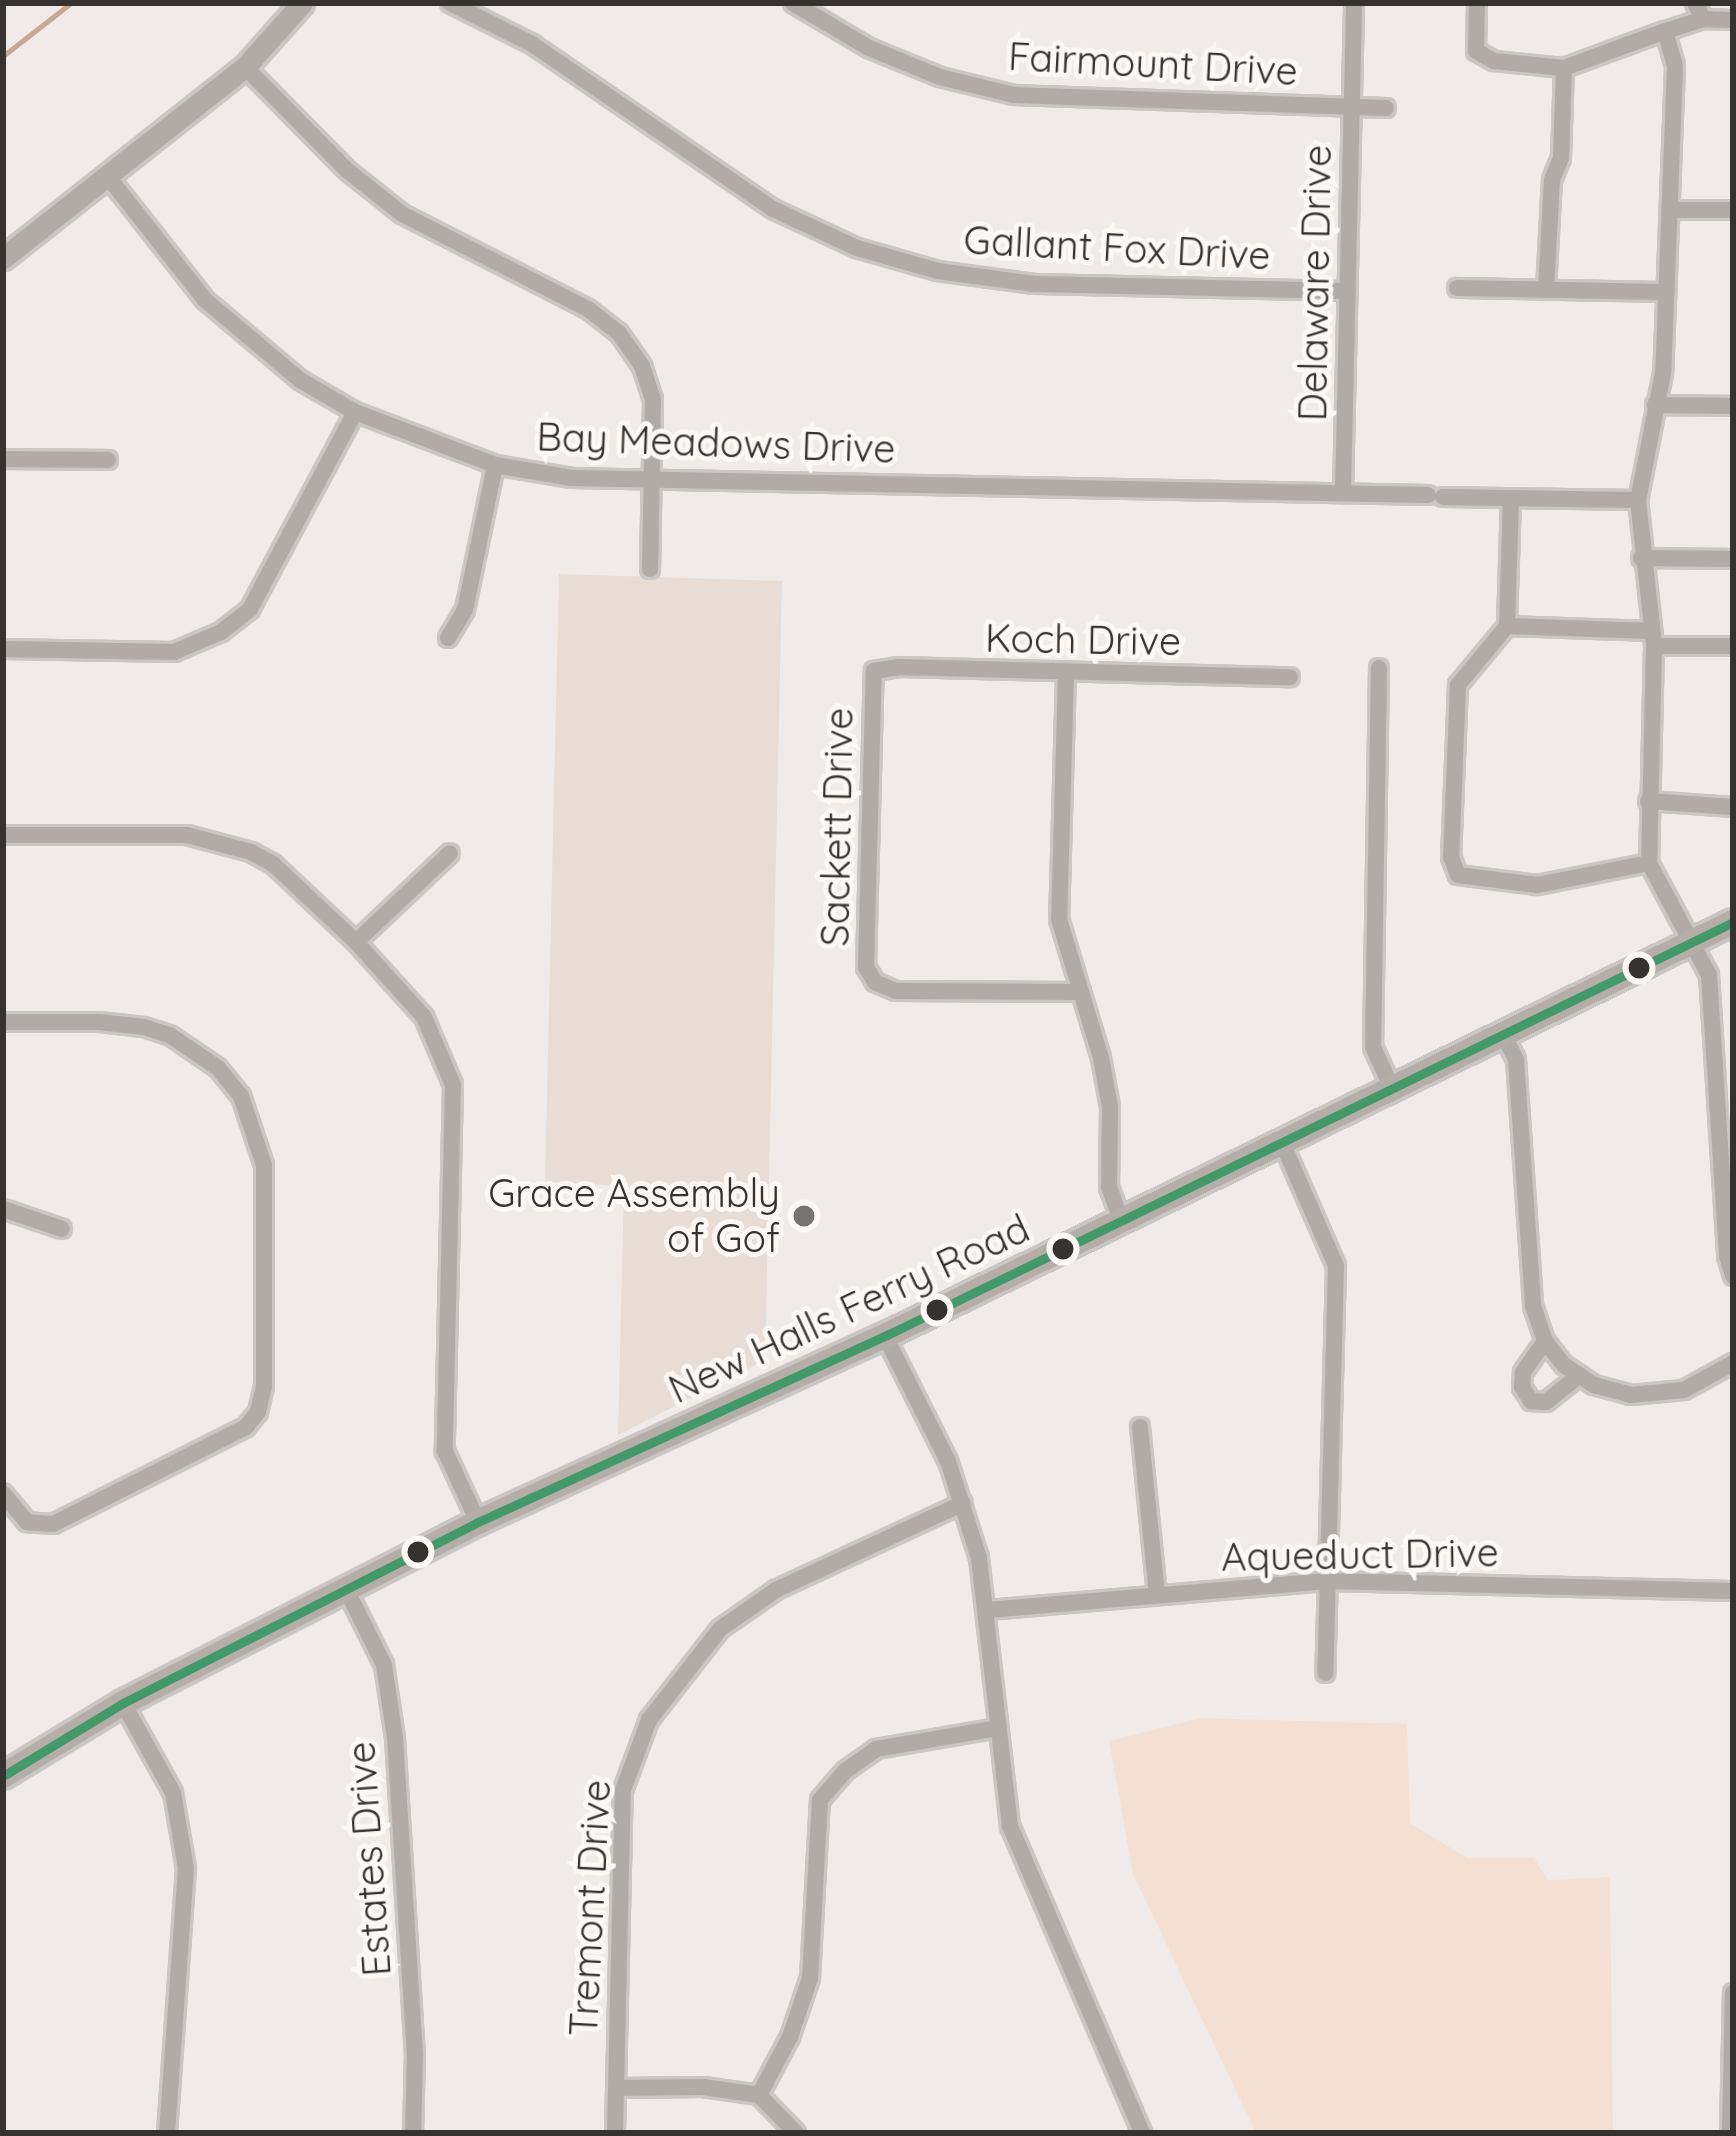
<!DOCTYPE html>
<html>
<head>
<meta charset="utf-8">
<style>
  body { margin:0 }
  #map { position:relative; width:1736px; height:2136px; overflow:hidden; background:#f0ebe8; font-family:Quicksand,sans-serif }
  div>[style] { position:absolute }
  .built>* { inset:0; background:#e8dcd5 }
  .green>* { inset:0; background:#f4e0d3 }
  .stream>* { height:4.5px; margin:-2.25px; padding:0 2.25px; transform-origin:2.25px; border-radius:2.25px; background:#c8a895 }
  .roads { filter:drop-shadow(3px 0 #cac6c4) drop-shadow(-3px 0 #cac6c4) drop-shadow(0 3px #cac6c4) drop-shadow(0 -3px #cac6c4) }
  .minor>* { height:16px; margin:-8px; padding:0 8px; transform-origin:8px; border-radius:8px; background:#b1aaa6 }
  .tertiary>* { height:21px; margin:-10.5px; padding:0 10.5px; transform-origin:10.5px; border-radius:10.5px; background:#b1aaa6 }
  .primary>* { height:24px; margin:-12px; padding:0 12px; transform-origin:12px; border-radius:12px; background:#b4ada8 }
  .bus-1>* { height:9px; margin:-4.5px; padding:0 4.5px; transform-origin:4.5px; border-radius:4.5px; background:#44996b }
  .dots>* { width:33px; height:33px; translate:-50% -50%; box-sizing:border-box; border:6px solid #fff7f3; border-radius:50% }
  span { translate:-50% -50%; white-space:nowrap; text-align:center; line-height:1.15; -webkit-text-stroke:10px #fff7f3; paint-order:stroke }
  .street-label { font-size:39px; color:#353230 }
  .poi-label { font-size:39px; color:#353230 }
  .right { translate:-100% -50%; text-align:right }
  .frame { position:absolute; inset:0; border:6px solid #353230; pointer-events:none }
</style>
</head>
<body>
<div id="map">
  <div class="built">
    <i style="clip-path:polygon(559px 574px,782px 581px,765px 1360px,618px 1435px,624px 1186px,545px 1182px)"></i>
  </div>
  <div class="green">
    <i style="clip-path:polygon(1201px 1718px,1407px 1724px,1410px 1823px,1467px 1858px,1534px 1858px,1548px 1880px,1610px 1877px,1613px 2133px,1256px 2133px,1133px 1874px,1109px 1741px)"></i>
  </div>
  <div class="stream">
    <i style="left:3px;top:56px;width:86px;rotate:-37.9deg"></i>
  </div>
  <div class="roads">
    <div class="minor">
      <i style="left:450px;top:3px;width:92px;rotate:26.6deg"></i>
      <i style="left:532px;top:44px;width:292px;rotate:34.4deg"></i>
      <i style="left:773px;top:209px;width:93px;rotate:24.9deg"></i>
      <i style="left:857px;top:248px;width:84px;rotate:15.9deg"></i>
      <i style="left:938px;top:271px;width:97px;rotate:7.7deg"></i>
      <i style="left:1034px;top:284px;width:314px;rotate:1.3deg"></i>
      <i style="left:793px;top:3px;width:88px;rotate:30.6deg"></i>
      <i style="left:869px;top:48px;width:77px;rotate:22.2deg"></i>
      <i style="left:940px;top:77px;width:76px;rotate:13.7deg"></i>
      <i style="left:1014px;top:95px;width:372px;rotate:2deg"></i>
      <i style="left:1477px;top:3px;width:48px;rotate:91.2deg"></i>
      <i style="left:1476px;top:51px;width:21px;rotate:29deg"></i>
      <i style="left:1494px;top:61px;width:70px;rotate:5.7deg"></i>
      <i style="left:1564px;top:68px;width:108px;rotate:-20.1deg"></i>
      <i style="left:1695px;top:3px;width:18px;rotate:63deg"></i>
      <i style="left:1703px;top:19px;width:30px;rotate:2deg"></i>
      <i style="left:1703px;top:19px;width:40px;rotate:162deg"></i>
      <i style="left:1665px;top:31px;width:37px;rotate:74deg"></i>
      <i style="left:1675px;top:67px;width:306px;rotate:92.2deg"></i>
      <i style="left:1663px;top:373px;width:129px;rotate:101.1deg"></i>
      <i style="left:1638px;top:500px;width:147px;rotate:83.7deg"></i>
      <i style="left:1654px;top:646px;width:217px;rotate:91.3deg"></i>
      <i style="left:1649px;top:863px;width:127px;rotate:61.8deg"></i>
      <i style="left:1709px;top:975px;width:282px;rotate:86.3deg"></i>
      <i style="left:1727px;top:1256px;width:21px;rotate:73deg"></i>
      <i style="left:245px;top:67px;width:146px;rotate:45.3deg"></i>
      <i style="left:348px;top:171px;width:69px;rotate:38.5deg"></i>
      <i style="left:402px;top:214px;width:209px;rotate:27.1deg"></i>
      <i style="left:588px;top:309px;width:39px;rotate:38deg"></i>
      <i style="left:619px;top:333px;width:40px;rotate:55.1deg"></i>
      <i style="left:642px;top:366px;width:36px;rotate:72deg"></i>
      <i style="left:653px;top:400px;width:169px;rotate:91deg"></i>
      <i style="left:109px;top:178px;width:155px;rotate:51.8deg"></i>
      <i style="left:205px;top:300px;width:124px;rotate:40.1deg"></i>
      <i style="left:300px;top:380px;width:64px;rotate:30.2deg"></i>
      <i style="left:355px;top:412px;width:150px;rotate:20.7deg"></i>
      <i style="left:495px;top:465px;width:78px;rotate:9.6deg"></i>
      <i style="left:572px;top:478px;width:856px;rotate:1.14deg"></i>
      <i style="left:1670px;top:210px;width:63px"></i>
      <i style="left:1457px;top:288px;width:209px;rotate:1.1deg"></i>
      <i style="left:1546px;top:290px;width:110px;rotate:-86.9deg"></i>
      <i style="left:1552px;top:180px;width:24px;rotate:-68deg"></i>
      <i style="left:1561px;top:158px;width:90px;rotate:-88.1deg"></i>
      <i style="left:1655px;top:405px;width:78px;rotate:0.7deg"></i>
      <i style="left:3px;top:459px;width:105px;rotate:0.5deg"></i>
      <i style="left:1343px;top:492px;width:489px;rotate:-88.7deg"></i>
      <i style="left:1443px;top:497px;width:195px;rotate:0.9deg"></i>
      <i style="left:1511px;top:498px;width:128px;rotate:91.8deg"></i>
      <i style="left:1507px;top:626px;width:77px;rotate:129.7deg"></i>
      <i style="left:1458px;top:685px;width:172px;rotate:92.3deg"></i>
      <i style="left:1451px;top:857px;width:19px;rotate:69deg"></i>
      <i style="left:1458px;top:875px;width:80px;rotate:7.2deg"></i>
      <i style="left:1537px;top:885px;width:114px;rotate:-11.1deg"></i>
      <i style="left:1641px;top:558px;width:92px;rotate:0.6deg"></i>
      <i style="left:1507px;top:626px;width:144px;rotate:2deg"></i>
      <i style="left:448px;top:638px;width:33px;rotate:-59deg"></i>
      <i style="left:465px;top:610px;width:148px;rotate:-78.3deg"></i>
      <i style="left:1654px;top:646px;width:79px"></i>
      <i style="left:3px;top:649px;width:171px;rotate:1deg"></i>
      <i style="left:174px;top:652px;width:51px;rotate:-23.1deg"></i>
      <i style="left:221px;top:632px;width:37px;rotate:-38deg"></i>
      <i style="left:250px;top:609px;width:223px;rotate:-61.9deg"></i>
      <i style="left:1379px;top:668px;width:379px;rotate:90.9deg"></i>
      <i style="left:1373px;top:1047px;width:43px;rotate:65.2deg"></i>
      <i style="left:1066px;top:674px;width:245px;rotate:91.6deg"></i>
      <i style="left:1059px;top:919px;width:145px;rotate:73.2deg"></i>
      <i style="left:1101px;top:1058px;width:50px;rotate:79.6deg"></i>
      <i style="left:1110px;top:1107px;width:80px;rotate:90.7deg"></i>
      <i style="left:1109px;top:1187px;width:33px;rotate:70deg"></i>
      <i style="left:1648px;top:801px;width:85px;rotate:4deg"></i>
      <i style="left:3px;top:835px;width:184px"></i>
      <i style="left:187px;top:835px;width:66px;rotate:14.9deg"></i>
      <i style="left:251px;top:852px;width:25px;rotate:29deg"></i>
      <i style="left:273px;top:864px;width:114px;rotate:43.2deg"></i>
      <i style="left:356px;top:942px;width:101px;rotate:47.8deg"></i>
      <i style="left:424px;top:1017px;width:74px;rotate:66.9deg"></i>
      <i style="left:453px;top:1085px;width:366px;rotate:91.3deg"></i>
      <i style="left:445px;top:1451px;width:78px;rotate:65.1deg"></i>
      <i style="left:356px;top:942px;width:129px;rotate:-43.4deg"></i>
      <i style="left:1081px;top:992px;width:185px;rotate:-179.7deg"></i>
      <i style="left:896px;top:991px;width:23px;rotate:-157deg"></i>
      <i style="left:875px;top:982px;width:17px;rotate:-121deg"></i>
      <i style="left:866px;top:967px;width:296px;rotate:-88.5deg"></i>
      <i style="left:874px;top:671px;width:24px;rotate:-9deg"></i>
      <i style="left:898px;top:667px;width:392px;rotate:1.5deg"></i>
      <i style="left:3px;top:1022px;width:96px"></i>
      <i style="left:99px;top:1022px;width:45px;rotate:6.3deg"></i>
      <i style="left:144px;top:1027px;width:28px;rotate:18deg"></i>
      <i style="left:171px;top:1036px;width:57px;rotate:34.2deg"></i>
      <i style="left:218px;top:1068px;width:36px;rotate:51deg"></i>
      <i style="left:241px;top:1096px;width:73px;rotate:71.6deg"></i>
      <i style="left:264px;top:1165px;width:221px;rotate:90deg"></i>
      <i style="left:264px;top:1386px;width:27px;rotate:103deg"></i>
      <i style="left:258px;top:1412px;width:19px;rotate:129deg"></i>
      <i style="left:246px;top:1427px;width:216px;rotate:153.3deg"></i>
      <i style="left:53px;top:1524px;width:26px;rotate:-176deg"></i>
      <i style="left:27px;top:1522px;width:38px;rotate:-130deg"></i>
      <i style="left:1502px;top:1032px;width:31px;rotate:63deg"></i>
      <i style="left:1516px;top:1060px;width:247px;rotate:86deg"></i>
      <i style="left:1533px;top:1306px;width:37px;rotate:71deg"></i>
      <i style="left:1545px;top:1341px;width:31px;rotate:52deg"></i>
      <i style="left:1564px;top:1365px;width:36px;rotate:34deg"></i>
      <i style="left:1594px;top:1385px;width:38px;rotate:15deg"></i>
      <i style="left:1631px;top:1395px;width:53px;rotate:-5.4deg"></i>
      <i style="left:1684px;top:1390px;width:56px;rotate:-28.9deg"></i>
      <i style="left:1281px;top:1140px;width:137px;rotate:66.4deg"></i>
      <i style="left:1336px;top:1266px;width:407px;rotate:91.5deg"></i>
      <i style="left:3px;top:1209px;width:62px;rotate:18.7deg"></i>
      <i style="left:885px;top:1336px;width:140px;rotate:63.3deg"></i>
      <i style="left:948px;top:1461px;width:102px;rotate:72.3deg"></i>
      <i style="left:979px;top:1558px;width:270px;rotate:83.4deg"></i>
      <i style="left:1010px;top:1826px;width:334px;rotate:66.7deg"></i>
      <i style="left:1545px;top:1341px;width:39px;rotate:125deg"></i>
      <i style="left:1523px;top:1373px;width:14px;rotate:94deg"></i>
      <i style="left:1522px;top:1387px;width:17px;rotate:57deg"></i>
      <i style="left:1531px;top:1401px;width:15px;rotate:4deg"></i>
      <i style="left:1546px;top:1402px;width:43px;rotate:-38.5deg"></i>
      <i style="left:1140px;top:1427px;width:168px;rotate:84.2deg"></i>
      <i style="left:346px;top:1589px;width:85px;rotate:63.4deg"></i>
      <i style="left:384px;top:1665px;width:74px;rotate:81.4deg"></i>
      <i style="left:395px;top:1738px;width:316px;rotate:86.4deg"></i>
      <i style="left:415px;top:2053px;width:80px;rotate:91.4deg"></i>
      <i style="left:988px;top:1610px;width:340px;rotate:-4.9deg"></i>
      <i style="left:1327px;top:1581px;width:406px;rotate:1.4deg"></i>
      <i style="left:123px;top:1703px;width:103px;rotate:60.9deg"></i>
      <i style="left:173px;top:1793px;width:76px;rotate:80.2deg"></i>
      <i style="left:186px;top:1868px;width:266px;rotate:94.1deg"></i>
      <i style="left:616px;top:2088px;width:87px;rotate:-0.7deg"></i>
      <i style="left:703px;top:2087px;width:57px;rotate:8.1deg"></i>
      <i style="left:759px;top:2095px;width:53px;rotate:45.8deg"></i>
      <i style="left:759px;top:2095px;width:66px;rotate:-61.9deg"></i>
      <i style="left:790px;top:2037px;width:62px;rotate:-71.3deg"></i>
      <i style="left:810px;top:1978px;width:178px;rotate:-86.8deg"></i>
      <i style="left:820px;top:1800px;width:38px;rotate:-49deg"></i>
      <i style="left:845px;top:1771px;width:38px;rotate:-35deg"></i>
      <i style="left:876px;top:1749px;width:124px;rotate:-9.8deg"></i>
      <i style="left:615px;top:2133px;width:343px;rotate:-88.7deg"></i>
      <i style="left:623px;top:1790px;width:75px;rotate:-69.6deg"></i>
      <i style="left:649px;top:1720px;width:115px;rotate:-52deg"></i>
      <i style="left:720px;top:1629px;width:68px;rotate:-34.9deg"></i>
      <i style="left:776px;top:1590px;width:206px;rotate:-24.9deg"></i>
      <i style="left:1730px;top:2133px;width:140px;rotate:-88.8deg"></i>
    </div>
    <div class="tertiary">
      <i style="left:3px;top:258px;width:308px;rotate:-38.3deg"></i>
      <i style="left:245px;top:67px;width:86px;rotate:-48.3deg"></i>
    </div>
    <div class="primary">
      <i style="left:3px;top:1776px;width:140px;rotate:-31.3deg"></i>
      <i style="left:123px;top:1703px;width:398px;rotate:-27deg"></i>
      <i style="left:478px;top:1522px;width:450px;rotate:-24.6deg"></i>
      <i style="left:887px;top:1335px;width:941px;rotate:-26.02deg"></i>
    </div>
  </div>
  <div class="bus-1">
    <i style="left:3px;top:1776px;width:140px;rotate:-31.3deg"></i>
    <i style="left:123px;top:1703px;width:398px;rotate:-27deg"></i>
    <i style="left:478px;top:1522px;width:450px;rotate:-24.6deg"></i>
    <i style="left:887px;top:1335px;width:941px;rotate:-26.02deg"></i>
  </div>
  <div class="dots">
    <i style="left:1639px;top:968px;background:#353230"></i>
    <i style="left:804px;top:1216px;background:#767370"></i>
    <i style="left:1063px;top:1249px;background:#353230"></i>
    <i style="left:937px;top:1310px;background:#353230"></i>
    <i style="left:418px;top:1552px;background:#353230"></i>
  </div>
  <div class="street-label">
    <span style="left:1153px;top:64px;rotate:3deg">Fairmount Drive</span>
    <span style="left:1117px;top:248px;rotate:3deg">Gallant Fox Drive</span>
    <span style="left:1315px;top:283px;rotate:-89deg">Delaware Drive</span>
    <span style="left:716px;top:443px;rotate:2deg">Bay Meadows Drive</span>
    <span style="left:1083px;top:640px;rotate:1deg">Koch Drive</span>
    <span style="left:837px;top:827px;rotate:-89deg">Sackett Drive</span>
    <span style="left:849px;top:1309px;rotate:-25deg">New Halls Ferry Road</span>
    <span style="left:1360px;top:1555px;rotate:-1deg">Aqueduct Drive</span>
    <span style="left:369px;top:1859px;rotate:-94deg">Estates Drive</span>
    <span style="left:590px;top:1908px;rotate:-87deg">Tremont Drive</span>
  </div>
  <div class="poi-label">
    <span class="right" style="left:780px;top:1216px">Grace Assembly<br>of Gof</span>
  </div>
  <div class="frame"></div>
</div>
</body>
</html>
